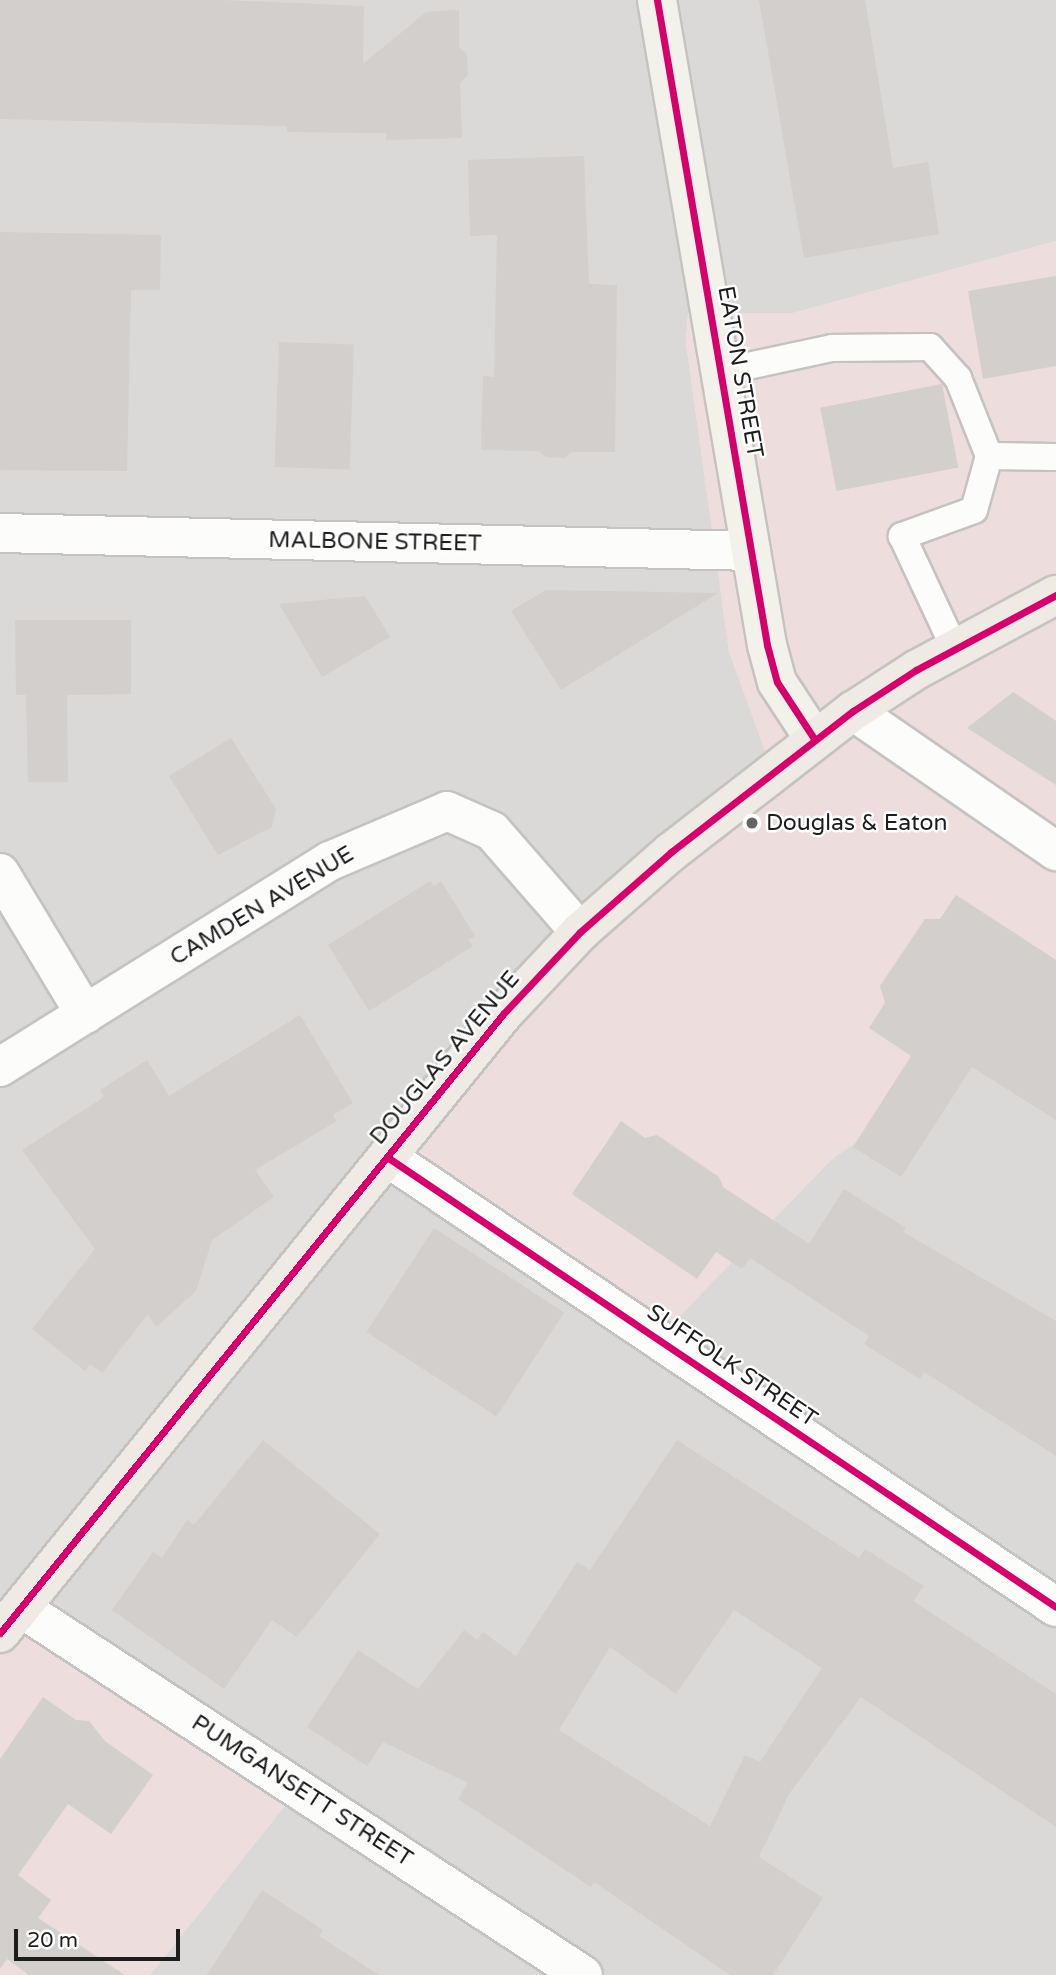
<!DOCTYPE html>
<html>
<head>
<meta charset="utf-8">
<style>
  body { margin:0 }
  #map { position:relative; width:1056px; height:1975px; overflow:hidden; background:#ebe9e6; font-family:"Varela Round",sans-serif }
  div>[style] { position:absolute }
  .residential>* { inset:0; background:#dad9d7 }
  .commercial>* { inset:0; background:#eddddc }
  .building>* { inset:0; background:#d2cfcd; transform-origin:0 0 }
  .roads { filter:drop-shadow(2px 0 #c4c3c2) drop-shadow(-2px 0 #c4c3c2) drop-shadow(0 2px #c4c3c2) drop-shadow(0 -2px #c4c3c2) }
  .lane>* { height:26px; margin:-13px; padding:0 13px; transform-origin:13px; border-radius:13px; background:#fcfcfb }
  .street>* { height:38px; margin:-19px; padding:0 19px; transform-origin:19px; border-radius:19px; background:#fcfcfb }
  .secondary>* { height:38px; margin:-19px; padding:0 19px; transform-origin:19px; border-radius:19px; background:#f2f2ea }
  .primary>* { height:38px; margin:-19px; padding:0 19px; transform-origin:19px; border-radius:19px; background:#efeae4 }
  .cycleway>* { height:7px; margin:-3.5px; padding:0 3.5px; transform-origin:3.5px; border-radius:3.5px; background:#d6006c }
  .dots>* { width:19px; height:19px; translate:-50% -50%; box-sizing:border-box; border:4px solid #fff; border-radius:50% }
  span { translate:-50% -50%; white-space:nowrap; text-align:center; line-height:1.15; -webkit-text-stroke:5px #fff; paint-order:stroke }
  .street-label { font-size:23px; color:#1d1d1d }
  .poi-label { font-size:23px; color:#1d1d1d }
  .left { translate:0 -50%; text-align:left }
  .scale { position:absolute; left:14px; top:1929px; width:166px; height:32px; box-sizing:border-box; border:4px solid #1d1d1d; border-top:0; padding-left:9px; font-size:21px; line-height:24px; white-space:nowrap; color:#1d1d1d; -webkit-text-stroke:5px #fff; paint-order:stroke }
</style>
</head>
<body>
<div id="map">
  <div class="residential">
    <i style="clip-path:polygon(0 0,1056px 0,1056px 241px,793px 313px,688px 313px,686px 343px,729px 651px,772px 770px,666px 1330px,832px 1159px,1056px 1005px,1056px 1975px,150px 1975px,299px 1788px,0 1633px)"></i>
  </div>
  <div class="commercial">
    <i style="clip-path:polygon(1056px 241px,1056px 1005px,832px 1159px,666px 1330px,405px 1146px,585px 930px,772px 770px,729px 652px,686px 343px,688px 313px,793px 313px)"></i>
    <i style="clip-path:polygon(15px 1616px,299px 1788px,150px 1975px,0 1975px,0 1633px)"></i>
  </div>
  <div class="building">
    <i style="clip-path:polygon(0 0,222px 0,364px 6px,363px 64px,426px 12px,459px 10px,459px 47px,467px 54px,468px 75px,460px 83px,462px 138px,386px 140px,386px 133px,287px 132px,287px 126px,0 119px)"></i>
    <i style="clip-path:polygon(759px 0,865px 0,893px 168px,928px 162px,939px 234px,804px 258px)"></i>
    <i style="clip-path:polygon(584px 156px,589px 284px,617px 285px,615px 452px,571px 452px,565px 458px,546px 457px,539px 451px,481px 450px,483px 376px,494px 377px,497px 235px,470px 236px,468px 160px)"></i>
    <i style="clip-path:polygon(0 232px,161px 235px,160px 290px,131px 290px,127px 471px,0 470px)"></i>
    <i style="clip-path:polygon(1056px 276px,1056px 366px,983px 379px,968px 291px)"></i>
    <i style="left:279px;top:342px;width:75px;height:125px;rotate:2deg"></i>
    <i style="left:942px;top:384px;width:85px;height:124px;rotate:79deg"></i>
    <i style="clip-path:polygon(546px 590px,718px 593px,561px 690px,511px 611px)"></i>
    <i style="clip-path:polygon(365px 596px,390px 637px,322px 677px,279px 604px)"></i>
    <i style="clip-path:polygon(15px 620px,131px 620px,131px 694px,67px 695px,68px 782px,28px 782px,26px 695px,16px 695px)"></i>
    <i style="clip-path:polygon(1013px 692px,1056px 721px,1056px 785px,967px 728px)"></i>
    <i style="clip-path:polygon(231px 738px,276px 809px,272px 827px,218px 855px,169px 776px)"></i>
    <i style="clip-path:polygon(430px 881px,434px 886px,441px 881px,475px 936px,468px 940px,473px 946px,369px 1011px,328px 945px)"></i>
    <i style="clip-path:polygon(956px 895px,1056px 960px,1056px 1120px,972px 1067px,901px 1177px,853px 1147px,911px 1056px,869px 1028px,885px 1003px,880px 986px,925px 919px,940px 919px)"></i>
    <i style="clip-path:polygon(300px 1015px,353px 1103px,333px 1115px,337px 1121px,255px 1170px,274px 1197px,212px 1240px,196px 1291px,156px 1327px,148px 1314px,102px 1373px,90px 1364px,85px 1371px,32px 1329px,95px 1249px,22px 1150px,104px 1097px,100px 1090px,147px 1060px,169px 1096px)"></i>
    <i style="clip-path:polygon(621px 1121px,645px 1138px,657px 1135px,719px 1177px,723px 1187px,809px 1244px,844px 1189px,906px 1228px,903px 1232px,1056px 1321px,1056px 1456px,924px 1372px,920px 1379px,864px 1344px,869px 1336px,750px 1258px,742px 1269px,716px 1252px,697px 1279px,572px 1194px)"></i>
    <i style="left:434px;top:1228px;width:155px;height:124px;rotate:33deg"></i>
    <i style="clip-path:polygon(263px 1440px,380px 1534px,297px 1637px,272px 1620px,224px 1689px,112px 1610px,153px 1552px,162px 1558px,187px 1520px,194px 1525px)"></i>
    <i style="clip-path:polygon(evenodd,677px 1440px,859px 1558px,865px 1549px,924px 1586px,913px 1601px,1056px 1694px,1056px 1827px,861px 1697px,789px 1794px,759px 1857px,823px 1898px,773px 1975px,730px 1975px,594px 1882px,591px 1887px,458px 1799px,468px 1783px,383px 1742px,367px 1766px,307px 1727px,358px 1650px,418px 1689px,464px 1630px,477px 1640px,483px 1632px,516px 1656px,577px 1562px,590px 1570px,677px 1440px,734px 1610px,822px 1668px,760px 1762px,745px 1755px,710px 1826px,559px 1730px,610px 1647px,676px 1694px,734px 1610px)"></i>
    <i style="clip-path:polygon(43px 1697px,76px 1720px,89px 1721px,105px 1741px,153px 1775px,111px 1834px,68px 1804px,18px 1875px,51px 1900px,38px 1918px,125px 1975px,29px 1975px,7px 1959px,0 1969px,0 1759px)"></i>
    <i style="clip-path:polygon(262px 1890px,323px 1930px,319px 1936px,379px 1975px,207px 1975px)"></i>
  </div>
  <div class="roads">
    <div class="lane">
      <i style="left:720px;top:372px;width:115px;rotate:-12.1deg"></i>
      <i style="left:832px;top:348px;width:98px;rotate:-0.6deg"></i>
      <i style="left:930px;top:347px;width:42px;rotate:47.9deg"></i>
      <i style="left:958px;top:378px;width:84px;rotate:68.3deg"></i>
      <i style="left:989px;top:456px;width:56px;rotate:105.5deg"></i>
      <i style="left:974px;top:510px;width:77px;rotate:160.1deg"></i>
      <i style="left:902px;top:536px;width:125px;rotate:64.9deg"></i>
      <i style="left:989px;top:456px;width:67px;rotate:0.9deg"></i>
    </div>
    <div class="street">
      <i style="left:0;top:533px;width:751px;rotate:1.37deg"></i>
      <i style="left:853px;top:711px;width:247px;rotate:34.6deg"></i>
      <i style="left:0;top:873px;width:165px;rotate:58.9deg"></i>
      <i style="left:0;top:1067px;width:389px;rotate:-32deg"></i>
      <i style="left:330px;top:861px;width:127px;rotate:-23.1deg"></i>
      <i style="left:447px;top:811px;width:49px;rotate:24deg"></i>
      <i style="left:492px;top:831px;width:134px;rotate:48.9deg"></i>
      <i style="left:387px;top:1157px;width:806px;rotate:33.93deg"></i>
      <i style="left:21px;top:1608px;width:671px;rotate:33.15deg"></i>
    </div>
    <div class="secondary">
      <i style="left:657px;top:0;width:654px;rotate:80.32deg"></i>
      <i style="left:767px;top:645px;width:38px;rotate:75deg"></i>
      <i style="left:777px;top:682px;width:69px;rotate:56.8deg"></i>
    </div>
    <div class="primary">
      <i style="left:0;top:1633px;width:798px;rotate:-50.9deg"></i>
      <i style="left:503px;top:1014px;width:112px;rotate:-46.8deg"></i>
      <i style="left:580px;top:932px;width:121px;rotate:-41.3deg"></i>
      <i style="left:671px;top:852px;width:230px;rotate:-37.8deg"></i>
      <i style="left:853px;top:711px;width:75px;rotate:-33.1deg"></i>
      <i style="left:916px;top:670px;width:159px;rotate:-28.2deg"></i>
    </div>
  </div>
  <div class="cycleway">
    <i style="left:657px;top:0;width:654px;rotate:80.32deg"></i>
    <i style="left:767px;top:645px;width:38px;rotate:75deg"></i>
    <i style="left:777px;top:682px;width:69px;rotate:56.8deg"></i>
    <i style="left:387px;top:1157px;width:806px;rotate:33.93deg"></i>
    <i style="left:0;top:1633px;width:798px;rotate:-50.9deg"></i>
    <i style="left:503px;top:1014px;width:112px;rotate:-46.8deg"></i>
    <i style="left:580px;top:932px;width:121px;rotate:-41.3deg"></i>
    <i style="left:671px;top:852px;width:230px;rotate:-37.8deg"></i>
    <i style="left:853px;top:711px;width:75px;rotate:-33.1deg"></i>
    <i style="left:916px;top:670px;width:159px;rotate:-28.2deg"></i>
  </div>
  <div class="dots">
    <i style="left:752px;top:823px;background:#656463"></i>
  </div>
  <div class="street-label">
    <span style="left:740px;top:372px;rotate:80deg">EATON STREET</span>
    <span style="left:375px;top:542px;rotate:1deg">MALBONE STREET</span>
    <span style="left:262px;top:906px;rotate:-31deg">CAMDEN AVENUE</span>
    <span style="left:445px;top:1058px;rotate:-50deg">DOUGLAS AVENUE</span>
    <span style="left:732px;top:1366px;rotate:34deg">SUFFOLK STREET</span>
    <span style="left:302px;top:1791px;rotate:33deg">PUMGANSETT STREET</span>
  </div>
  <div class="poi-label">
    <span class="left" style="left:766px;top:823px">Douglas &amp; Eaton</span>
  </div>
  <div class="scale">20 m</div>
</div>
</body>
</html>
